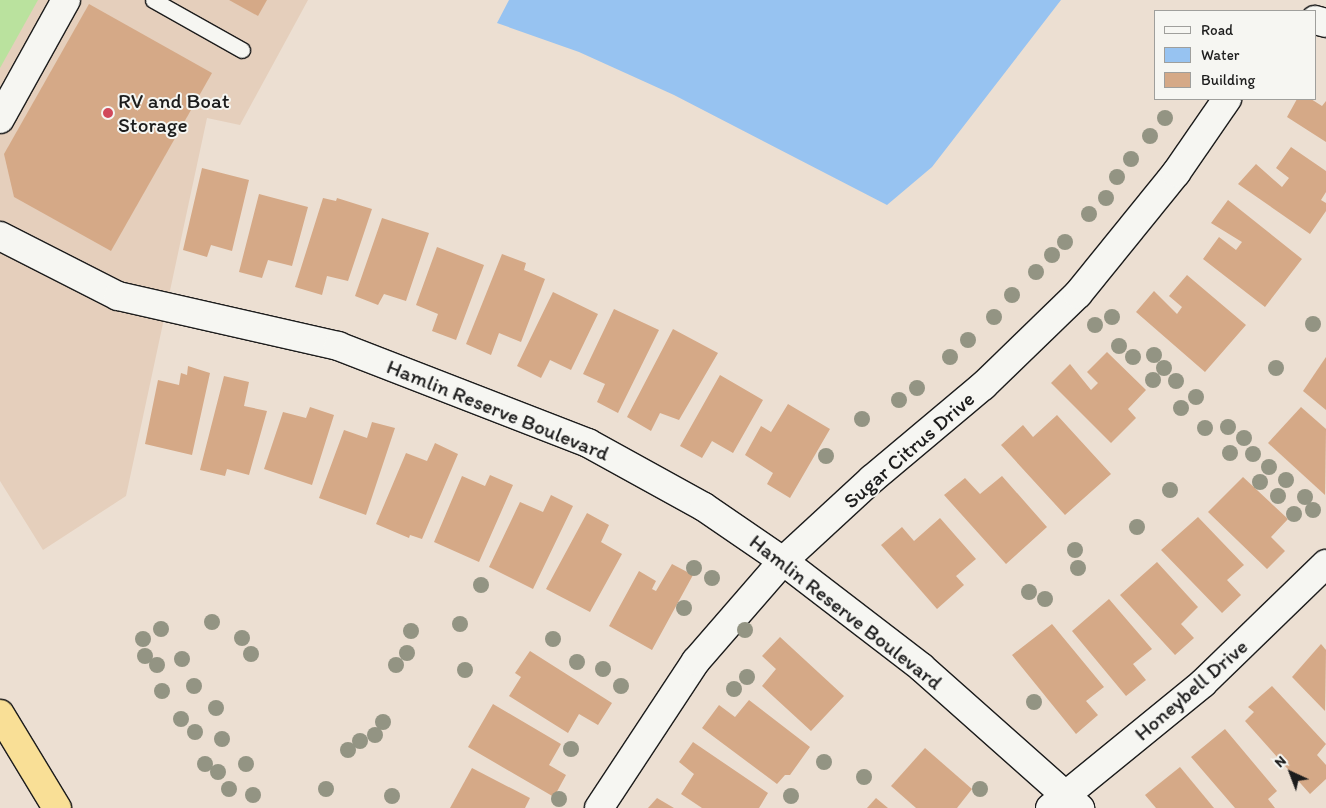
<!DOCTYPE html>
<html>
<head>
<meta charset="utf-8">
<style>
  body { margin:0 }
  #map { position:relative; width:1326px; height:808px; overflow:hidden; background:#ecdfd2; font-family:Itim,sans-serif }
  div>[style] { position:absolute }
  .built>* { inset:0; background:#e5cfbc }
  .green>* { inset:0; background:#bae29e }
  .water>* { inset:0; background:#97c3f1 }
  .building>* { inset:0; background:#d5a987 }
  .roads { filter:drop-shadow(1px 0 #1c1c1c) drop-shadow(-1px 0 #1c1c1c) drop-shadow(0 1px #1c1c1c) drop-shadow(0 -1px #1c1c1c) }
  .lane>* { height:15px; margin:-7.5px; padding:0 7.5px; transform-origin:7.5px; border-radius:7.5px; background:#f6f6f2 }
  .street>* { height:28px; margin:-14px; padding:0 14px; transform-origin:14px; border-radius:14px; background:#f6f6f2 }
  .highway>* { height:28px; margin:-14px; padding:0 14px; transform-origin:14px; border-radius:14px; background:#f9df96 }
  .trees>* { width:16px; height:16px; margin:-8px; border-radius:50%; background:#939483 }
  .dots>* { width:14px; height:14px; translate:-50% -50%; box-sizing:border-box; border:2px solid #f6f6f2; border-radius:50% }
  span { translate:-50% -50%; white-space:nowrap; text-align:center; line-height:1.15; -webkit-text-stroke:4px #f6f6f2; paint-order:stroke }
  .poi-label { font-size:21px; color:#1c1c1c }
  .left { translate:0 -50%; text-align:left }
  .street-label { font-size:21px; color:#1c1c1c }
  .legend { position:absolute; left:1154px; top:10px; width:162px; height:90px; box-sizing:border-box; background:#f6f6f2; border:1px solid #9f9f9c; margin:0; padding:6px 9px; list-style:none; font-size:15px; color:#1c1c1c }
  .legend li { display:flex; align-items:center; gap:10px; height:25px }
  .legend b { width:25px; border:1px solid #9f9f9c }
  .north { position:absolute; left:1266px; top:748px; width:50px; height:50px; -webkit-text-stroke:4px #f6f6f2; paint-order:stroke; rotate:317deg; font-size:14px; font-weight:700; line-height:20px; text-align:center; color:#1c1c1c }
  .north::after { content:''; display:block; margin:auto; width:18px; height:22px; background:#1c1c1c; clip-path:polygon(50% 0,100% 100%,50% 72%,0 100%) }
</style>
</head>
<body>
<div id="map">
  <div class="built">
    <i style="clip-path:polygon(0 0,308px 0,240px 125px,207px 118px,126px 496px,43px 550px,0 481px)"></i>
  </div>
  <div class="green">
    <i style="clip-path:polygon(0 0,38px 0,0 68px)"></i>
  </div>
  <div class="water">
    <i style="clip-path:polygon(509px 0,1061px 0,932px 167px,887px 205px,674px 95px,579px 52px,497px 23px)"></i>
  </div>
  <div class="building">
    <i style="clip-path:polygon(229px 0,267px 0,258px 16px)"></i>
    <i style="clip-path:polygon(89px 4px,212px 73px,111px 251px,14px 197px,4px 154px)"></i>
    <i style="clip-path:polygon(1297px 99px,1311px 99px,1322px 106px,1326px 101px,1326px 142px,1287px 117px)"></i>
    <i style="clip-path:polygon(1291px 147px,1326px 171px,1326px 192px,1321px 200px,1326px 203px,1326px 211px,1310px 234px,1238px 184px,1256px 164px,1282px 187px,1289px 178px,1276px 168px)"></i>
    <i style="clip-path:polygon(202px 168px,249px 180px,232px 251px,211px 245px,207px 257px,183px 250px)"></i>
    <i style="clip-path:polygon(259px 194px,308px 207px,292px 266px,268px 260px,262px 278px,239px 272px)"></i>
    <i style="clip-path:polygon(323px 198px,336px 201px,337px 198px,372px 209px,348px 281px,327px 276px,322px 295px,295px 287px)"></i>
    <i style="clip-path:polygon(1228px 200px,1302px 259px,1265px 307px,1203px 259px,1219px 237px,1236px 250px,1242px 242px,1211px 223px)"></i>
    <i style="clip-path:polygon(382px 218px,429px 233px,406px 301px,384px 294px,378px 305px,355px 296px)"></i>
    <i style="clip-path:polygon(437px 247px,484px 265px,456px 340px,432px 331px,438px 314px,416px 305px)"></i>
    <i style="clip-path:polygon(502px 254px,526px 263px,524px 270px,545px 279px,521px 342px,499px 333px,491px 355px,466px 344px)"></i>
    <i style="clip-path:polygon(1187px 275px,1246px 325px,1205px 372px,1136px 312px,1154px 291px,1177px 314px,1182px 307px,1169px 296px)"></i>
    <i style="clip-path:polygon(553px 292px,598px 314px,571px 370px,550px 360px,541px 378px,517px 366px)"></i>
    <i style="clip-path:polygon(614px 309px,659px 330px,618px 413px,597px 402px,605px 384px,583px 374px)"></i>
    <i style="clip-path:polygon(673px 329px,718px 353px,679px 420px,660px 413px,651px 431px,627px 417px)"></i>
    <i style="clip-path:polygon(1107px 352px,1146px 390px,1128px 409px,1136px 418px,1111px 443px,1051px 383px,1070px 364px,1091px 390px,1098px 383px,1087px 372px)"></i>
    <i style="clip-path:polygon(1326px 357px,1326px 410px,1303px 391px)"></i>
    <i style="clip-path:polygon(188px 366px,210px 373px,192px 455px,145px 444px,158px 380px,179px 385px,181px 373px,187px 375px)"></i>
    <i style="clip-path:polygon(720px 375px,763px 400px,733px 453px,712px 441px,702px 458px,680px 446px)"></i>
    <i style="clip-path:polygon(224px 376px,249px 382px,244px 406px,267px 411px,249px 475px,227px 469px,225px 476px,200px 470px)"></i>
    <i style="clip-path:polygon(788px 404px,830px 429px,790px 498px,767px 484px,773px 473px,745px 455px,761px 426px,771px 432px)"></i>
    <i style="clip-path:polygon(310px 407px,334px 415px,312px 485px,264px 469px,283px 412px,306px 418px)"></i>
    <i style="clip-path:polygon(1301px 407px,1326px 429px,1325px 495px,1268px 443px)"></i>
    <i style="clip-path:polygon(1057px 415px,1111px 474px,1065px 515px,1001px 445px,1023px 425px,1033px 437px)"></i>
    <i style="clip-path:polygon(372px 422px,395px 428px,366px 515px,319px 498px,344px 430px,367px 438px)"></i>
    <i style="clip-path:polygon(435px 443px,458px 454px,422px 539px,410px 535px,409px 538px,376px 524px,406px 453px,427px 461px)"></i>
    <i style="clip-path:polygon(490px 475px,513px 485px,479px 562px,434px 542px,462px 476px,485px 486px)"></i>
    <i style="clip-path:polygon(1002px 476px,1047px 527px,1006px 564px,944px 495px,965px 478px,980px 494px)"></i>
    <i style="clip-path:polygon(1243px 477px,1288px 519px,1271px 537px,1285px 551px,1267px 569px,1208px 512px)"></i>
    <i style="clip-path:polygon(551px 495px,573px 506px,533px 589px,489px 567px,520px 502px,543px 512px)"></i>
    <i style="clip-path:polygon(587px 513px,609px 525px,601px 542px,622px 554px,590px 612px,546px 589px)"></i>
    <i style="clip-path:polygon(1198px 517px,1244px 565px,1227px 580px,1241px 595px,1222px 613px,1161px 550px)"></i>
    <i style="clip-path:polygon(940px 518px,976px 559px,956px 576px,964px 585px,937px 609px,881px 545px,902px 527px,914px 541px)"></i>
    <i style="clip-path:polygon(1157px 562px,1198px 607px,1181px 624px,1194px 638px,1175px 655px,1120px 595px)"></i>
    <i style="clip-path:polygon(672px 564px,693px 575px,652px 650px,609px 626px,639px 571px,656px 581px,652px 589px,656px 591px)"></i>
    <i style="clip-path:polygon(1109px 599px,1152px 649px,1133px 664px,1146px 680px,1126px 696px,1072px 631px)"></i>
    <i style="clip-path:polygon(1052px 624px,1104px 687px,1086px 701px,1098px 715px,1076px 734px,1012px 655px)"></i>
    <i style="clip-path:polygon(780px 637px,844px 696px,811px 731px,762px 686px,776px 669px,762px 656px)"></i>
    <i style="clip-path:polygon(1321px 644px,1326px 650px,1325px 711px,1292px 677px)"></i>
    <i style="clip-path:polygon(530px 651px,612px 703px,598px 725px,579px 714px,568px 733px,509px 696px,521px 677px,515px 673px)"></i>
    <i style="clip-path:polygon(1272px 686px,1326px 744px,1317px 755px,1326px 765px,1326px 779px,1310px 794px,1245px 721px,1254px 712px,1248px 707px)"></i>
    <i style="clip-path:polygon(749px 700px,810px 747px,790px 775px,785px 775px,777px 784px,702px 728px,719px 705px,735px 717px)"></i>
    <i style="clip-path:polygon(493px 704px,561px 744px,549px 765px,566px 775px,554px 797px,468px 747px)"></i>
    <i style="clip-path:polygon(1225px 729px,1277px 791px,1268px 799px,1275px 808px,1235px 808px,1191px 757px)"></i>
    <i style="clip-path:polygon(693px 742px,768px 793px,759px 808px,702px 808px,681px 794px,694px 774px,679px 762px)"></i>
    <i style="clip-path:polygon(925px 748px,972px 789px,957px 808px,916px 808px,891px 786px)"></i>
    <i style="clip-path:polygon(1180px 767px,1214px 808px,1156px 808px,1145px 795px)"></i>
    <i style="clip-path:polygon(472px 768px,530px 798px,525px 808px,450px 808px)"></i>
    <i style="clip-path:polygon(657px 798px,674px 808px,648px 808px)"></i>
    <i style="clip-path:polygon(876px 798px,888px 808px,867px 808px)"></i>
  </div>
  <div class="roads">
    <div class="lane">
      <i style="left:153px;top:0;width:102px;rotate:29.3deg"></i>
    </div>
    <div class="street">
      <i style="left:1315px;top:20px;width:11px;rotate:15deg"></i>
      <i style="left:0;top:119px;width:136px;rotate:-61deg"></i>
      <i style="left:0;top:236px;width:132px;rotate:27deg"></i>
      <i style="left:118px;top:296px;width:226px;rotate:12.8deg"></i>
      <i style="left:338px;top:346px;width:268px;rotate:21.2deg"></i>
      <i style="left:588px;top:443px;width:132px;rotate:28.9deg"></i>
      <i style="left:704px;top:507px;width:96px;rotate:34.4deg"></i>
      <i style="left:783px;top:561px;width:174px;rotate:37.5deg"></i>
      <i style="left:921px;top:667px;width:213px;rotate:41.6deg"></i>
      <i style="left:599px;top:808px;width:176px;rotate:-56.6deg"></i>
      <i style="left:696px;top:661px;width:133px;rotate:-49deg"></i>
      <i style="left:783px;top:561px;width:121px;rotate:-42.7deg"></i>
      <i style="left:872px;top:479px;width:145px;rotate:-40deg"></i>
      <i style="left:983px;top:386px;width:132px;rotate:-44.1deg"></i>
      <i style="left:1078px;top:294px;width:156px;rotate:-51deg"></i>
      <i style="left:1176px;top:173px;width:90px;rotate:-55.4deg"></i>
      <i style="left:1050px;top:808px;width:198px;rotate:-39.2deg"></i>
      <i style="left:1203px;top:683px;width:171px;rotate:-44.1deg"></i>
    </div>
    <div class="highway">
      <i style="left:0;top:714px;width:110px;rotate:58.8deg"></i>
    </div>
  </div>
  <div class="trees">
    <i style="left:1165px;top:118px"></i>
    <i style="left:1150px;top:136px"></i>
    <i style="left:1131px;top:159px"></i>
    <i style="left:1117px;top:177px"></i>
    <i style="left:1106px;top:198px"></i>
    <i style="left:1089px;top:214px"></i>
    <i style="left:1065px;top:242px"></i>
    <i style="left:1052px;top:255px"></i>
    <i style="left:1036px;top:272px"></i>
    <i style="left:1012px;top:295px"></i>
    <i style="left:994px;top:317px"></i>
    <i style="left:1112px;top:317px"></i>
    <i style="left:1313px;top:324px"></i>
    <i style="left:1095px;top:325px"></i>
    <i style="left:968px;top:340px"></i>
    <i style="left:1119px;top:346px"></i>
    <i style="left:1154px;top:355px"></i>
    <i style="left:950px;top:357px"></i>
    <i style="left:1133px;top:357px"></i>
    <i style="left:1164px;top:368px"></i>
    <i style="left:1276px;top:368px"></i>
    <i style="left:1153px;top:380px"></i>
    <i style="left:1176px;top:381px"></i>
    <i style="left:917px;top:388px"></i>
    <i style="left:1196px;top:397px"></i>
    <i style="left:899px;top:400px"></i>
    <i style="left:1181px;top:408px"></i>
    <i style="left:862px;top:419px"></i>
    <i style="left:1228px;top:427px"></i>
    <i style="left:1205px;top:428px"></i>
    <i style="left:1244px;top:438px"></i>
    <i style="left:1230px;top:453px"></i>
    <i style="left:1253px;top:454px"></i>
    <i style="left:826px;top:456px"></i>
    <i style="left:1269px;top:467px"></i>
    <i style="left:1286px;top:480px"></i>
    <i style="left:1260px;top:482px"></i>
    <i style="left:1170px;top:490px"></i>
    <i style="left:1278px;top:496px"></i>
    <i style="left:1305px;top:497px"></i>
    <i style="left:1313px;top:510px"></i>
    <i style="left:1294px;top:514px"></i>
    <i style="left:1137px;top:527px"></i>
    <i style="left:1075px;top:550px"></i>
    <i style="left:694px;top:568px"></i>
    <i style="left:1078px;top:568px"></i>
    <i style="left:712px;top:578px"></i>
    <i style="left:481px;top:585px"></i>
    <i style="left:1029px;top:592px"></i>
    <i style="left:1045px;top:599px"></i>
    <i style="left:684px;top:608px"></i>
    <i style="left:212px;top:622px"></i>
    <i style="left:460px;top:624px"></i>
    <i style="left:161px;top:629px"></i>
    <i style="left:745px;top:630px"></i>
    <i style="left:411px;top:631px"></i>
    <i style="left:242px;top:638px"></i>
    <i style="left:143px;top:639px"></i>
    <i style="left:553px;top:639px"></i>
    <i style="left:407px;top:653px"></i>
    <i style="left:251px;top:654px"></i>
    <i style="left:145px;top:656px"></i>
    <i style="left:182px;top:659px"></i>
    <i style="left:577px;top:662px"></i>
    <i style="left:157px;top:665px"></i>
    <i style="left:396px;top:665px"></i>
    <i style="left:603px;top:669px"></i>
    <i style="left:465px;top:670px"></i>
    <i style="left:747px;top:677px"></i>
    <i style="left:194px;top:686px"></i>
    <i style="left:621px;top:686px"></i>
    <i style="left:734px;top:689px"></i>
    <i style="left:162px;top:691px"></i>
    <i style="left:1034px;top:702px"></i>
    <i style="left:216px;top:708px"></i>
    <i style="left:181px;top:719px"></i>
    <i style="left:383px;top:722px"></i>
    <i style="left:195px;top:732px"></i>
    <i style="left:375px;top:735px"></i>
    <i style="left:222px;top:739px"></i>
    <i style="left:360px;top:741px"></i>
    <i style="left:571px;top:749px"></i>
    <i style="left:348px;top:750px"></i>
    <i style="left:824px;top:762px"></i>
    <i style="left:205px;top:764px"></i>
    <i style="left:246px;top:764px"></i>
    <i style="left:218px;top:772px"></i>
    <i style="left:864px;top:777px"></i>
    <i style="left:229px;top:789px"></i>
    <i style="left:326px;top:789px"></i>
    <i style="left:980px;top:789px"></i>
    <i style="left:253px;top:795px"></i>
    <i style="left:392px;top:796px"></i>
    <i style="left:791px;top:796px"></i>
    <i style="left:559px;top:799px"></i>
  </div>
  <div class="dots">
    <i style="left:108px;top:113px;background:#d1495b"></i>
  </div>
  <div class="poi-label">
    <span class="left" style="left:118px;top:113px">RV and Boat<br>Storage</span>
  </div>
  <div class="street-label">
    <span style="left:498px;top:410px;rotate:22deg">Hamlin Reserve Boulevard</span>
    <span style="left:909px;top:450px;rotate:-41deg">Sugar Citrus Drive</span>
    <span style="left:846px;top:612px;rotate:38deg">Hamlin Reserve Boulevard</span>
    <span style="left:1191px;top:690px;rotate:-41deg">Honeybell Drive</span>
  </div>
  <ul class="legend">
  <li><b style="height:6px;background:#f6f6f2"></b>Road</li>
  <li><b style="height:14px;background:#97c3f1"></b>Water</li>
  <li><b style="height:14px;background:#d5a987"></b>Building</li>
  </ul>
  <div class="north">N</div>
</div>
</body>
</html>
